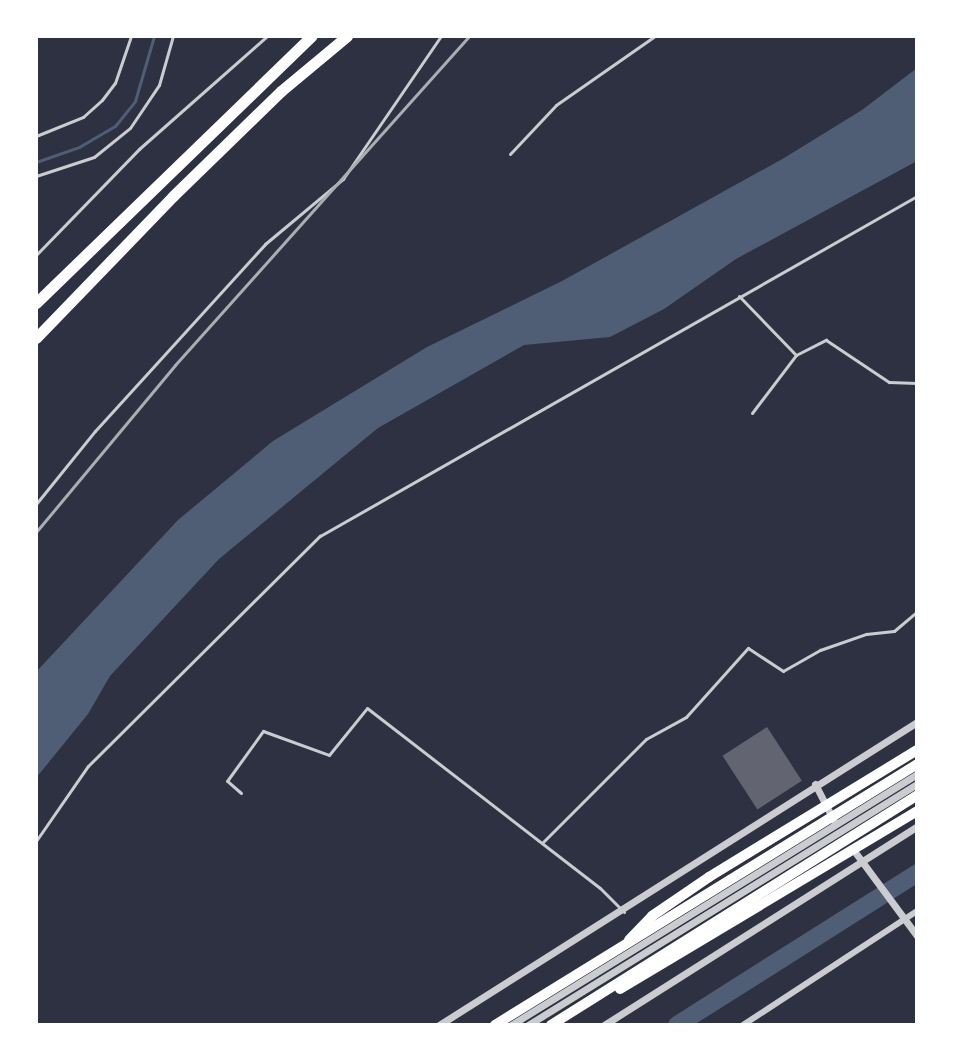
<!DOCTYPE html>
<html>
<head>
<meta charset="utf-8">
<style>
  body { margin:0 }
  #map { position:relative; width:953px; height:1061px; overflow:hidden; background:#2d3142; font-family:Overpass,sans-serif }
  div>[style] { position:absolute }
  .water>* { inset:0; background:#4f5d75 }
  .stream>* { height:3px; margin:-1.5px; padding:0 1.5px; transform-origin:1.5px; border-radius:1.5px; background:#4f5d75 }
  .river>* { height:18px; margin:-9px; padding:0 9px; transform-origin:9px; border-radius:9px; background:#4f5d75 }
  .building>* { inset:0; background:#626471; transform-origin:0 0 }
  .service>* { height:3px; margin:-1.5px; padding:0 1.5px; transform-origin:1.5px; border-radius:1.5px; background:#caccd0 }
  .minor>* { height:6px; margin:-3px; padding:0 3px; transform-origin:3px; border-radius:3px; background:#caccd0 }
  .tertiary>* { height:7px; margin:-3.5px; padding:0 3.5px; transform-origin:3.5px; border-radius:3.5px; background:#caccd0 }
  .trunk>* { height:10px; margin:-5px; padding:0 5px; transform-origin:5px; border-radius:5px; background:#fff }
  .motorway>* { height:11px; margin:-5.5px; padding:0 5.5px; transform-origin:5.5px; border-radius:5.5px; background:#fff }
  .rail>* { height:3px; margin:-1.5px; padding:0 1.5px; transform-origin:1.5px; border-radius:1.5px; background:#abadb3 }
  span { translate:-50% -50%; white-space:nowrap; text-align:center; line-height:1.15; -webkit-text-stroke:6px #fff; paint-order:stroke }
  .frame { position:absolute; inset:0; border:38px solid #fff; pointer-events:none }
</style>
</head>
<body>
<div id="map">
  <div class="water">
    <i style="clip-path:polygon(917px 68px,917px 161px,736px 259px,664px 309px,610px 337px,524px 345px,378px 428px,219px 559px,110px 676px,88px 714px,36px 778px,36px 672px,178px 520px,273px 441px,427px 347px,562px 281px,784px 158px,862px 110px)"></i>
  </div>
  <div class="stream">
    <i style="left:36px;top:162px;width:46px;rotate:-19.2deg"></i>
    <i style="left:79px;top:147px;width:42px;rotate:-30.3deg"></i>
    <i style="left:115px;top:126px;width:32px;rotate:-51deg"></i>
    <i style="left:135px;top:101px;width:68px;rotate:-73.7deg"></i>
  </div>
  <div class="river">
    <i style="left:677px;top:1025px;width:284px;rotate:-32.3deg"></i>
  </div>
  <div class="building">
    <i style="left:767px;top:727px;width:64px;height:53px;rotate:57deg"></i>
  </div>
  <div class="service">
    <i style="left:36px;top:136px;width:51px;rotate:-22deg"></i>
    <i style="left:83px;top:117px;width:25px;rotate:-42deg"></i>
    <i style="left:102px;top:100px;width:21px;rotate:-53deg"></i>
    <i style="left:115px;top:83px;width:50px;rotate:-71.2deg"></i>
    <i style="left:510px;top:154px;width:67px;rotate:-46.8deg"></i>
    <i style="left:556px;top:105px;width:121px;rotate:-34.9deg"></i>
    <i style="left:36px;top:176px;width:61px;rotate:-18.1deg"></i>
    <i style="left:94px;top:157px;width:46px;rotate:-38.9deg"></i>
    <i style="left:130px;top:128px;width:52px;rotate:-56deg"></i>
    <i style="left:159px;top:85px;width:51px;rotate:-74.1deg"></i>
    <i style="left:36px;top:255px;width:148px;rotate:-45.8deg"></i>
    <i style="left:139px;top:149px;width:171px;rotate:-41.4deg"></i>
    <i style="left:739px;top:296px;width:82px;rotate:46deg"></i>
    <i style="left:796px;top:355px;width:34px;rotate:-27deg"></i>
    <i style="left:826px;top:340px;width:76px;rotate:33.7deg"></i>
    <i style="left:889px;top:382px;width:28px;rotate:2deg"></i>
    <i style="left:752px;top:413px;width:73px;rotate:-52.8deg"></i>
    <i style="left:36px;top:504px;width:94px;rotate:-51.1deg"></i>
    <i style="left:95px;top:431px;width:253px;rotate:-47.7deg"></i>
    <i style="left:265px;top:244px;width:102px;rotate:-39.8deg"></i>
    <i style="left:343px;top:179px;width:173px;rotate:-55.6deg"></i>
    <i style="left:241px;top:793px;width:18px;rotate:-139deg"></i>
    <i style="left:227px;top:781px;width:62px;rotate:-54.2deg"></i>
    <i style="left:263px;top:731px;width:70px;rotate:20deg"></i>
    <i style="left:329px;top:755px;width:60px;rotate:-51deg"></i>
    <i style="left:367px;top:708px;width:294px;rotate:37.7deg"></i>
    <i style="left:600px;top:888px;width:34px;rotate:45deg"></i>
    <i style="left:36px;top:841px;width:91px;rotate:-55.3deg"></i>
    <i style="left:88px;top:766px;width:327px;rotate:-44.8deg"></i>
    <i style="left:320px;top:536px;width:687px;rotate:-29.66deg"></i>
    <i style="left:543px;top:842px;width:146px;rotate:-45deg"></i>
    <i style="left:646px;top:739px;width:46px;rotate:-28.8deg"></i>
    <i style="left:686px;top:717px;width:93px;rotate:-48.1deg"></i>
    <i style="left:748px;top:648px;width:42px;rotate:33.3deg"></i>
    <i style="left:783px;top:671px;width:43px;rotate:-29.6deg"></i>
    <i style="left:820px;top:650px;width:49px;rotate:-19.2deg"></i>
    <i style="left:866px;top:634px;width:28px;rotate:-6deg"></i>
    <i style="left:894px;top:631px;width:30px;rotate:-40deg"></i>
  </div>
  <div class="minor">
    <i style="left:743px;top:1025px;width:208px;rotate:-33.2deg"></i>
  </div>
  <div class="tertiary">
    <i style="left:815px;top:784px;width:42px;rotate:62.8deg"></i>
    <i style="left:852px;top:848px;width:109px;rotate:53.5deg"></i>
    <i style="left:439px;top:1025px;width:566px;rotate:-32.37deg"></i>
    <i style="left:511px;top:1025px;width:477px;rotate:-31.7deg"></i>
    <i style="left:528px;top:1025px;width:458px;rotate:-31.8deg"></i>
    <i style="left:604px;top:1025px;width:371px;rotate:-32.4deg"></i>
  </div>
  <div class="trunk">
    <i style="left:629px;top:940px;width:33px;rotate:-46deg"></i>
    <i style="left:652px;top:916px;width:69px;rotate:-34.4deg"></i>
    <i style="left:709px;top:877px;width:244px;rotate:-31.4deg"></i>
    <i style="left:620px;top:989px;width:346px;rotate:-30.9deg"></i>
    <i style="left:495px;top:1025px;width:496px;rotate:-31.7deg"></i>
    <i style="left:551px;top:1025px;width:432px;rotate:-32.1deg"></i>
  </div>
  <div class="motorway">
    <i style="left:36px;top:303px;width:384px;rotate:-44.1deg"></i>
    <i style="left:36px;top:338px;width:197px;rotate:-46deg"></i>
    <i style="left:173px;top:196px;width:151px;rotate:-44.2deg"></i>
    <i style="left:281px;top:91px;width:86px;rotate:-39.8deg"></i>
  </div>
  <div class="rail">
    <i style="left:36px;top:532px;width:217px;rotate:-50.2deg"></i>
    <i style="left:175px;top:365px;width:441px;rotate:-48.2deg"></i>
  </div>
  <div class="frame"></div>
</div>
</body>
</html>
